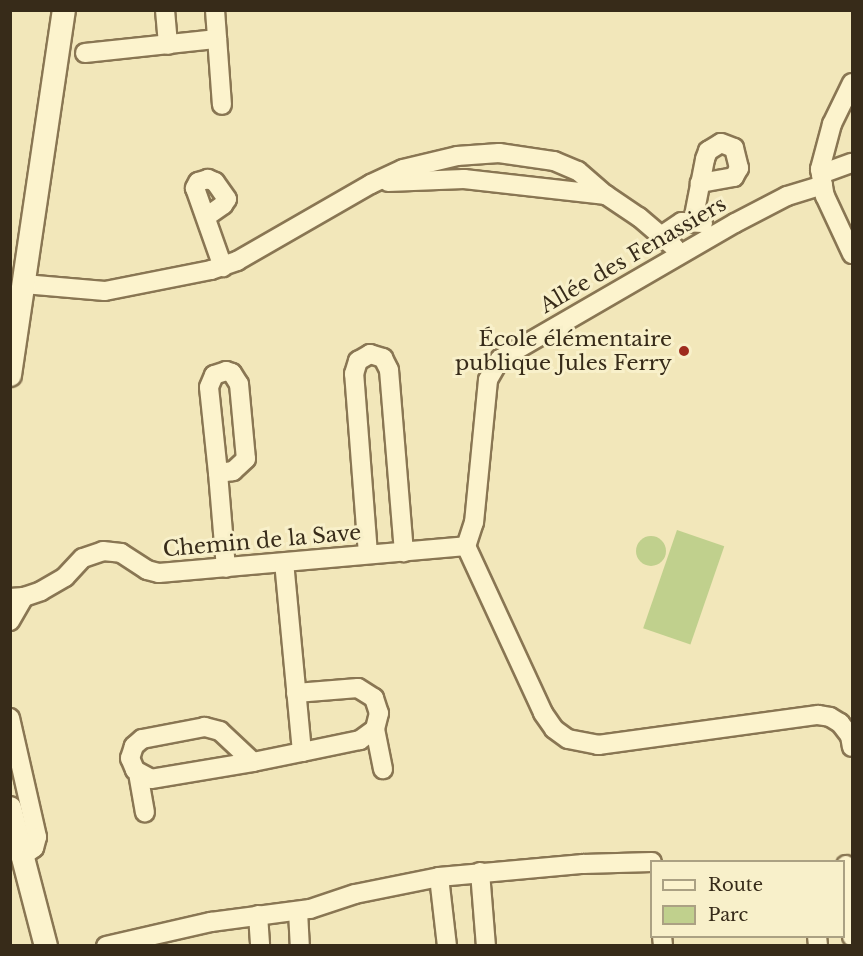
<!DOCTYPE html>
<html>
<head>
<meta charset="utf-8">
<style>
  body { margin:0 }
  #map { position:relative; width:863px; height:956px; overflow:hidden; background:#f2e7ba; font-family:"Libre Baskerville",serif }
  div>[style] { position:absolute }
  .green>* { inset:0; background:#c0d08d; transform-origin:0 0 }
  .round { border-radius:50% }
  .roads { filter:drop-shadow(2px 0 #897653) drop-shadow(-2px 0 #897653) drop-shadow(0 2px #897653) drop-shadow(0 -2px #897653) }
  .minor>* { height:18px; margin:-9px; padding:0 9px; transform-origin:9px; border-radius:9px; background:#fcf3cd }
  .tertiary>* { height:22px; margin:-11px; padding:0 11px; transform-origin:11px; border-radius:11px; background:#fcf3cd }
  .dots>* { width:16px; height:16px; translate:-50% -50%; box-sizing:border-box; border:3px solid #f8f0ca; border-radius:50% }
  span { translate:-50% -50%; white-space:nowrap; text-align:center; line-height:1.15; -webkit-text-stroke:6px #f8f0ca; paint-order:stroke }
  .street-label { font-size:21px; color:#372b19 }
  .poi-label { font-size:21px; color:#372b19 }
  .right { translate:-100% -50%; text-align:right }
  .frame { position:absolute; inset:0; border:12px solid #372b19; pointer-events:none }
  .legend { position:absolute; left:650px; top:860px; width:195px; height:78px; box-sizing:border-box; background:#f8f0ca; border:2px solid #aba183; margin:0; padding:8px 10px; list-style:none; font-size:18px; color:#372b19 }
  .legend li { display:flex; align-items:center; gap:12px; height:30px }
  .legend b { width:30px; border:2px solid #aba183 }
</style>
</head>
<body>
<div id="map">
  <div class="green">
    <i style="left:677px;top:530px;width:50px;height:104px;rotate:19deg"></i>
    <i class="round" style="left:636px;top:536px;width:30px;height:30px"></i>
  </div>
  <div class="roads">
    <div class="minor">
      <i style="left:165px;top:10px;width:35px;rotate:85deg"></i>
      <i style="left:215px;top:10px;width:95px;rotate:85.8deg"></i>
      <i style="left:85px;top:53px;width:133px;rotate:-6.1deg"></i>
      <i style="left:852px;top:83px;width:46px;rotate:116deg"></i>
      <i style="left:832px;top:124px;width:47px;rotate:104.9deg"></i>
      <i style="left:820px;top:169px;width:27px;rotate:80deg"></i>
      <i style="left:825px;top:196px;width:64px;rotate:65deg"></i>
      <i style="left:821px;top:174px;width:33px;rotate:-20deg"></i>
      <i style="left:388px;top:182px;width:76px;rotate:-2.3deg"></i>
      <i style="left:464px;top:179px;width:143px;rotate:6.4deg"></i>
      <i style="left:823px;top:185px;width:38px;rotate:163deg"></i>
      <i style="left:787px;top:196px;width:59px;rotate:152.6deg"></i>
      <i style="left:735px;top:223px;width:272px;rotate:149.9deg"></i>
      <i style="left:500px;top:359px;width:24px;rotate:120deg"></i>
      <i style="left:488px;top:380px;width:143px;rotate:95.6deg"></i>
      <i style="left:474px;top:522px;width:25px;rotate:108deg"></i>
      <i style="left:466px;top:546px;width:184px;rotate:65.2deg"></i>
      <i style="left:543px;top:713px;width:19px;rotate:55deg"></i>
      <i style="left:554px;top:729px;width:17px;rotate:36deg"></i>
      <i style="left:568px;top:739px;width:31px;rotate:11deg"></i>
      <i style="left:598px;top:745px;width:222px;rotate:-7.8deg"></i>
      <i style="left:818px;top:715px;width:12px;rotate:9deg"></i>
      <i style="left:830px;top:717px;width:12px;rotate:31deg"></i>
      <i style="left:840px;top:723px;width:16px;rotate:52deg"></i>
      <i style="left:850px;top:736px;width:11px;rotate:80deg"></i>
      <i style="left:206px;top:217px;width:21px;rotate:-35deg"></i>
      <i style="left:223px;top:205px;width:7px;rotate:-56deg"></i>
      <i style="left:227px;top:199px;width:21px;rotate:-125deg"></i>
      <i style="left:215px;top:182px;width:8px;rotate:-157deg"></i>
      <i style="left:208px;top:179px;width:10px;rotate:163deg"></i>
      <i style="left:198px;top:182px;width:7px;rotate:117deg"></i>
      <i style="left:195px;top:188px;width:84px;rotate:70.5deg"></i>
      <i style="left:693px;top:221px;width:63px;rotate:-79deg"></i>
      <i style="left:705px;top:159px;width:9px;rotate:-69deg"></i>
      <i style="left:708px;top:151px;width:15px;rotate:-32deg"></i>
      <i style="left:721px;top:143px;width:14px;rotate:21deg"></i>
      <i style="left:734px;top:148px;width:21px;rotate:76deg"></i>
      <i style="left:739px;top:168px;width:10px;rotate:119deg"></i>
      <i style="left:734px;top:177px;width:35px;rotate:170deg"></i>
      <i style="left:661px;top:236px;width:25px;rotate:-34deg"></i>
      <i style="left:682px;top:222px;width:21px;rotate:3deg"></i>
      <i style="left:24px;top:284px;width:81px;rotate:4.9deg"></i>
      <i style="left:105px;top:291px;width:108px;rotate:-11.2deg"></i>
      <i style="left:211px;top:270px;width:28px;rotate:-19deg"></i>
      <i style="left:237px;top:261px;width:155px;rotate:-29.9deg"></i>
      <i style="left:371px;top:184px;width:35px;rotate:-25deg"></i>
      <i style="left:403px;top:169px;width:56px;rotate:-13.5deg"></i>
      <i style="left:457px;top:156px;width:42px;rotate:-4.1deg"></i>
      <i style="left:499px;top:153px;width:56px;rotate:8.3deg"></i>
      <i style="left:554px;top:161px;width:26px;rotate:23deg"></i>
      <i style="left:578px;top:171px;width:37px;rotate:41deg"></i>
      <i style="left:606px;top:195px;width:40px;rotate:34deg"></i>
      <i style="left:639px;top:217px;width:46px;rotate:40.6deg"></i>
      <i style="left:674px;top:247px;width:9px;rotate:54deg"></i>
      <i style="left:218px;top:473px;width:86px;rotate:-96deg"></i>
      <i style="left:209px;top:387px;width:13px;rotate:-67deg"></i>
      <i style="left:214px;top:375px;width:13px;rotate:-18deg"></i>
      <i style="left:226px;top:371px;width:6px;rotate:18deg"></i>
      <i style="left:232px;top:373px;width:13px;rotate:58deg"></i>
      <i style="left:239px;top:384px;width:75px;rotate:84.7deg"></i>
      <i style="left:246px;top:459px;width:18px;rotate:137deg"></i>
      <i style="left:233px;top:471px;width:15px;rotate:172deg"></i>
      <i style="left:218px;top:473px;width:95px;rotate:85.2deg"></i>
      <i style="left:368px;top:554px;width:181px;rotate:-94.4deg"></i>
      <i style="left:354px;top:374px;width:14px;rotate:-73deg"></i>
      <i style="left:358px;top:361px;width:14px;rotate:-30deg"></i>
      <i style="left:370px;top:354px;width:14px;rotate:17deg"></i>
      <i style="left:383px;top:358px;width:13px;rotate:63deg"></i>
      <i style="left:389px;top:370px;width:183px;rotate:85.3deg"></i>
      <i style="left:10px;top:598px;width:14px;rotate:-4deg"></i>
      <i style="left:24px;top:597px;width:18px;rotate:-19deg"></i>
      <i style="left:41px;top:591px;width:28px;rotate:-30deg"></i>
      <i style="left:65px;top:577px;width:26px;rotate:-47deg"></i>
      <i style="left:83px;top:558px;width:21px;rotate:-19deg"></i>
      <i style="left:103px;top:551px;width:18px;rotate:6deg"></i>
      <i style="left:121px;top:553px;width:31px;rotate:33deg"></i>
      <i style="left:147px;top:570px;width:12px;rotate:14deg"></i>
      <i style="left:159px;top:573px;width:308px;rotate:-5deg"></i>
      <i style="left:10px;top:621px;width:28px;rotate:-60deg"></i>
      <i style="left:296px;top:693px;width:62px;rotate:-4.6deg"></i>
      <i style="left:358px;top:688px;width:19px;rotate:32deg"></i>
      <i style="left:374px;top:698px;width:16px;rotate:72deg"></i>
      <i style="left:379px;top:713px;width:16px;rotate:104deg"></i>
      <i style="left:375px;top:729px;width:19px;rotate:144deg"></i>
      <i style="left:360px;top:740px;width:59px;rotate:168.3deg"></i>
      <i style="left:10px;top:718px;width:122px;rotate:77.2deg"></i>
      <i style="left:37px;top:837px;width:11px;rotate:105deg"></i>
      <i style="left:34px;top:848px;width:16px;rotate:145deg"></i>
      <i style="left:375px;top:729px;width:41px;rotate:78.7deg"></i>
      <i style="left:253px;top:762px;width:45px;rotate:-136.8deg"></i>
      <i style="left:220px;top:731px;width:16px;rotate:-165deg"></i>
      <i style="left:205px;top:727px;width:64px;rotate:169.2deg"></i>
      <i style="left:142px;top:739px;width:11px;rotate:139deg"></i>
      <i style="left:134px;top:746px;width:13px;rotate:108deg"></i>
      <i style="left:130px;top:758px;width:13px;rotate:67deg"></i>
      <i style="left:135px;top:770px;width:18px;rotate:29deg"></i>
      <i style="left:151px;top:779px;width:103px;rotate:-9.5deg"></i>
      <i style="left:253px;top:762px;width:50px;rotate:-11.5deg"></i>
      <i style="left:302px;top:752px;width:190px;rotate:-95.4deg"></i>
      <i style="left:138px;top:773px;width:40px;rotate:80deg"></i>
      <i style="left:846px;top:865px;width:72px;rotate:85.2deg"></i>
      <i style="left:480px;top:872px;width:74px;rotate:85.4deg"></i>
      <i style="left:439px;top:877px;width:69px;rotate:83.4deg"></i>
      <i style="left:298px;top:911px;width:35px;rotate:87deg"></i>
      <i style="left:258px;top:915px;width:31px;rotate:86deg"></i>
      <i style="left:662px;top:936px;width:10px;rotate:84deg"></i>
      <i style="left:817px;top:936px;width:10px;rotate:84deg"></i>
      <i style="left:106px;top:946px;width:108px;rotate:-12.9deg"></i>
      <i style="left:211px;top:922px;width:100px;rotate:-7.5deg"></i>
      <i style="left:310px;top:909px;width:47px;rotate:-18.4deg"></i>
      <i style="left:355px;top:894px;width:86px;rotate:-11.4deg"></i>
      <i style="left:439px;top:877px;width:145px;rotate:-5.2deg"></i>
      <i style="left:583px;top:864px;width:69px;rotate:-1.7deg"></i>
    </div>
    <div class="tertiary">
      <i style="left:10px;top:375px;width:369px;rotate:-81.6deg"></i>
      <i style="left:10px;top:808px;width:143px;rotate:75.4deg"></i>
    </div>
  </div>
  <div class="dots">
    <i style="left:684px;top:351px;background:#9e2b1d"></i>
  </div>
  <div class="street-label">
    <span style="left:633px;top:255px;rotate:-30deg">Allée des Fenassiers</span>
    <span style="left:262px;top:541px;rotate:-5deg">Chemin de la Save</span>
  </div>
  <div class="poi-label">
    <span class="right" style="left:672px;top:351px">École élémentaire<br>publique Jules Ferry</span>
  </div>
  <div class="frame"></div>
  <ul class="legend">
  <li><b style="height:8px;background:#fcf3cd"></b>Route</li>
  <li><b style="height:16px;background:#c0d08d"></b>Parc</li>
  </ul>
</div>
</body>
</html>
